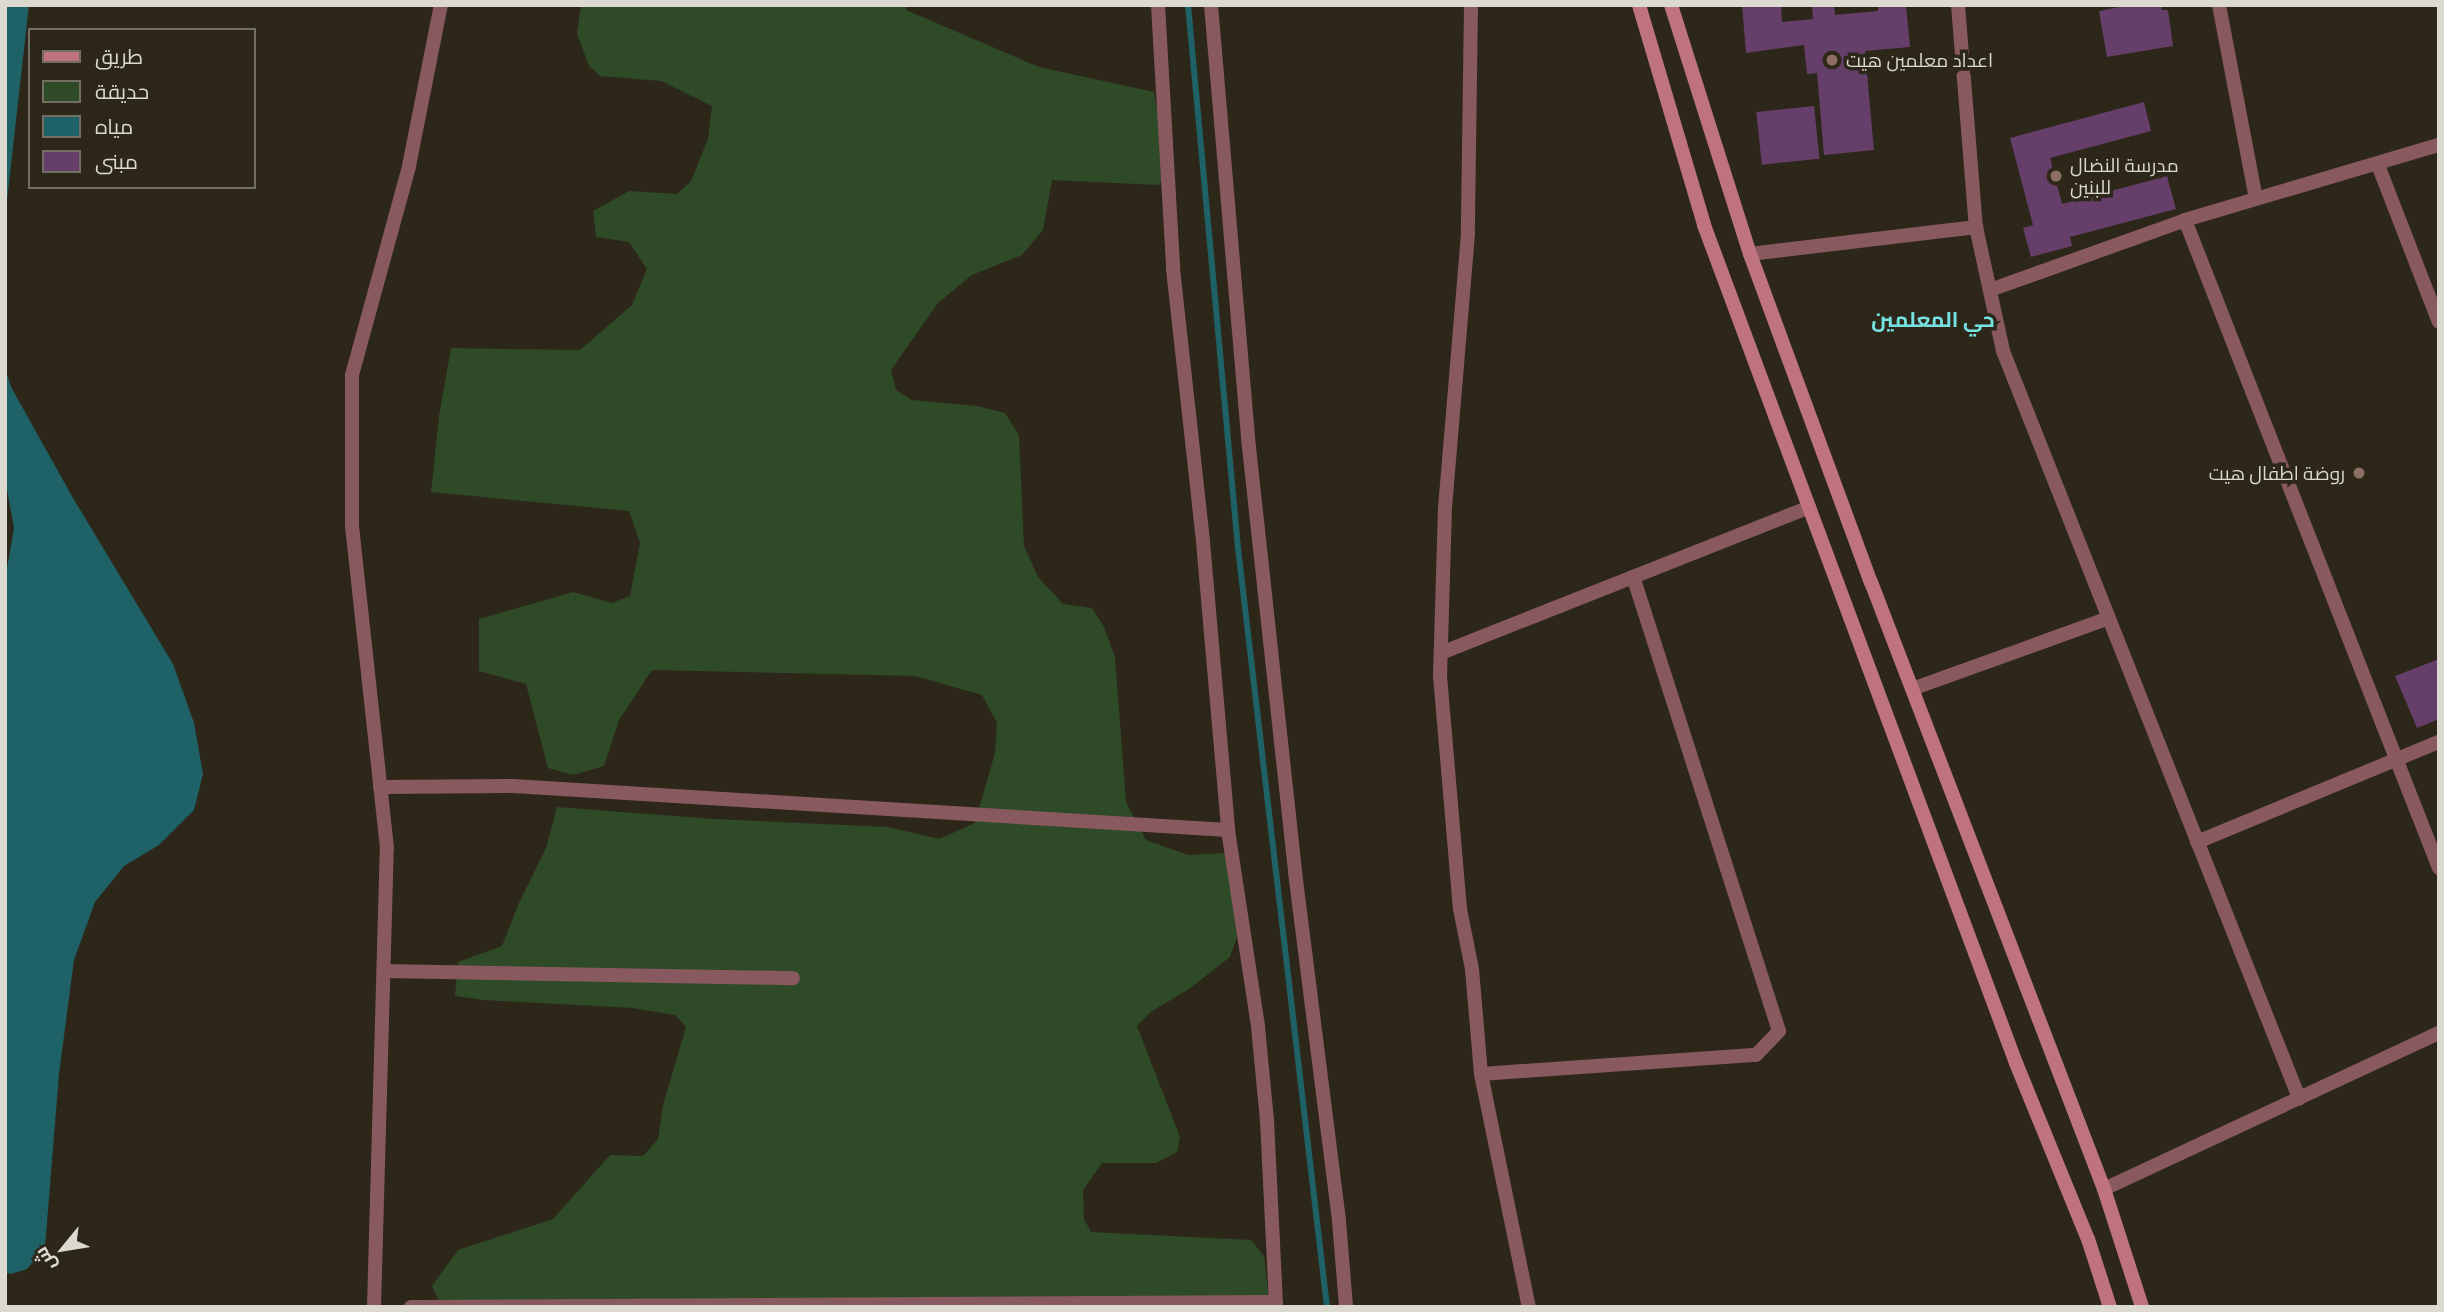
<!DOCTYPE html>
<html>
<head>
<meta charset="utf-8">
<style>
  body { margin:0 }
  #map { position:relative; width:2444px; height:1312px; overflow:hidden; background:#2d271a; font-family:"Titillium Web",Cairo,sans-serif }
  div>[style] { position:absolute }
  .green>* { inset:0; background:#2e4a26 }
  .water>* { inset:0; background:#1e6166 }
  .stream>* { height:6px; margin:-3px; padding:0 3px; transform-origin:3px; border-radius:3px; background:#1e6166 }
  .building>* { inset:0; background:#653f69; transform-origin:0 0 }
  .minor>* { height:14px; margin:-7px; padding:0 7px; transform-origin:7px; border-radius:7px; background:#895960 }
  .secondary>* { height:14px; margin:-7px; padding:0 7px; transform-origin:7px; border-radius:7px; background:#bf737f }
  .dots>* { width:19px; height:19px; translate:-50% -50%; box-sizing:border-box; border:4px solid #2d271a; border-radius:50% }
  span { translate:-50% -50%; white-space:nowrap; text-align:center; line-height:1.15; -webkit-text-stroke:7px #2d271a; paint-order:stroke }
  .poi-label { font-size:19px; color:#dcd9d1 }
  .left { translate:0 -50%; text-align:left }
  .right { translate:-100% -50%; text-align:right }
  .neighbourhood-label { font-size:21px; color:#75e1e1; font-weight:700 }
  .frame { position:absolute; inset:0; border:7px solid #dcd9d1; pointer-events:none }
  .legend { position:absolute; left:28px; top:28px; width:228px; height:161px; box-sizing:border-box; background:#2d271a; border:2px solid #736e63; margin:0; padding:9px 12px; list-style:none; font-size:21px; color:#dcd9d1 }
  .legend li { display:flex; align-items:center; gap:14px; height:35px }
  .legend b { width:35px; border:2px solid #736e63 }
  .north { position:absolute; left:28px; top:1214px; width:70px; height:70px; -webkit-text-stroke:5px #2d271a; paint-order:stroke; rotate:240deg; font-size:19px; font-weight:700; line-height:28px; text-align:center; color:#dcd9d1 }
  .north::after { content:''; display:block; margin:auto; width:24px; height:32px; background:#dcd9d1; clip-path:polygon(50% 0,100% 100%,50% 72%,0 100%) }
</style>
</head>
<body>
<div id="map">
  <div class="green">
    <i style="clip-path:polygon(581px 5px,906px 5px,906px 10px,1039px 67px,1154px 92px,1167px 177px,1158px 185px,1052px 180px,1043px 230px,1022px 255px,972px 275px,938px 303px,891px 370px,896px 390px,912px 400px,977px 406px,1005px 413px,1019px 435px,1024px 546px,1038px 577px,1063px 604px,1092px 608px,1104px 627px,1115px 657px,1126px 802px,1146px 840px,1188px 855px,1227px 853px,1237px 937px,1230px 957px,1189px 989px,1152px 1011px,1137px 1026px,1180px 1137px,1177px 1152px,1156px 1163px,1102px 1163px,1083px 1190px,1084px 1219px,1091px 1232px,1251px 1240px,1264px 1256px,1269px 1297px,442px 1307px,432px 1286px,458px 1250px,553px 1219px,610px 1155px,643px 1156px,658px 1139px,663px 1105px,686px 1027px,675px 1015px,633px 1008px,484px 1000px,455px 996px,458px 962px,502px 946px,518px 905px,546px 848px,557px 807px,714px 819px,888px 827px,939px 839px,975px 823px,995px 753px,997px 723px,982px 695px,915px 676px,652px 670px,619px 720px,604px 766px,573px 775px,548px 768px,526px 684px,479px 671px,479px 619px,573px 592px,612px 603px,630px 596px,640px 543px,629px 511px,431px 492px,439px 416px,451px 348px,580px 350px,632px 305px,647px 269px,629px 242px,596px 237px,593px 211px,629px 191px,677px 194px,691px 181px,708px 139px,712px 106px,661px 81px,600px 76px,589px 66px,577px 34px)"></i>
  </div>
  <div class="water">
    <i style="clip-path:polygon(5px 5px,29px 5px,5px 218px)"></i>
    <i style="clip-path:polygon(5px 367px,11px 387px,73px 498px,173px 664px,194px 723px,203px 774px,194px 810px,159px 845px,124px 866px,95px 902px,74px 960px,59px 1074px,45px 1247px,27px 1269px,11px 1274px,5px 1273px,5px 580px,14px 528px,5px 479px)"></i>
  </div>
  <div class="stream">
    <i style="left:1188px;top:5px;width:545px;rotate:84.74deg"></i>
    <i style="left:1238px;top:548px;width:764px;rotate:83.31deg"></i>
  </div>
  <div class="building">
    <i style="clip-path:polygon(1742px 5px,1781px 5px,1782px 22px,1813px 19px,1812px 5px,1834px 5px,1835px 15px,1878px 11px,1878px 5px,1906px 5px,1910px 47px,1865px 51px,1874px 150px,1824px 155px,1817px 73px,1807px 74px,1804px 45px,1746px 53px)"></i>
    <i style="clip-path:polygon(2130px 5px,2161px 5px,2162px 10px,2168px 10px,2173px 46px,2107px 57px,2099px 11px)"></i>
    <i style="clip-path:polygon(2144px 102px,2151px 131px,2050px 158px,2062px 204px,2167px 176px,2176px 209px,2070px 237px,2072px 246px,2031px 257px,2023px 228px,2033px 225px,2010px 138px)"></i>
    <i style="left:1814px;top:106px;width:53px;height:58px;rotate:84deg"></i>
    <i style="clip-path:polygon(2439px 659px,2439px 719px,2417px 728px,2395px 676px)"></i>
  </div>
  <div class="minor">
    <i style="left:1158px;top:5px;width:264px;rotate:86.7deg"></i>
    <i style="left:1173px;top:269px;width:275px;rotate:83.7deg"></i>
    <i style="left:1203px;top:542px;width:289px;rotate:85deg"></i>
    <i style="left:1228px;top:830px;width:199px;rotate:81.3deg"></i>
    <i style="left:1258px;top:1027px;width:93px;rotate:84.5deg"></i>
    <i style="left:1267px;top:1120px;width:187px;rotate:87.2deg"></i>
    <i style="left:1211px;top:5px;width:435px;rotate:85.1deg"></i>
    <i style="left:1248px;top:438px;width:437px;rotate:83.8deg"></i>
    <i style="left:1295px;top:872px;width:352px;rotate:82.8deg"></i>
    <i style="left:1339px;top:1221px;width:86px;rotate:85.3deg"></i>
    <i style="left:1471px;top:5px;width:229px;rotate:90.8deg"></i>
    <i style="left:1468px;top:234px;width:275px;rotate:94.8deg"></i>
    <i style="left:1445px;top:508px;width:168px;rotate:91.7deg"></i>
    <i style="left:1440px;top:676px;width:234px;rotate:85.1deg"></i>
    <i style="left:1460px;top:909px;width:61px;rotate:78.7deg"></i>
    <i style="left:1472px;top:969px;width:105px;rotate:85.1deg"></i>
    <i style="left:1481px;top:1074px;width:238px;rotate:78.4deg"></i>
    <i style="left:1958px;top:5px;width:223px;rotate:85.4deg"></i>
    <i style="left:1976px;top:227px;width:127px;rotate:77.7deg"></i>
    <i style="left:2003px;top:351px;width:804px;rotate:68.38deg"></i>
    <i style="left:2219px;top:5px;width:197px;rotate:79.2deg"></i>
    <i style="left:2378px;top:165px;width:168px;rotate:68.8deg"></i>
    <i style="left:2185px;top:220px;width:696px;rotate:68.6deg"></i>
    <i style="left:1750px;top:254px;width:228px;rotate:-6.8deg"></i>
    <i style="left:1990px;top:290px;width:207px;rotate:-19.7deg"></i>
    <i style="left:2185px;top:220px;width:265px;rotate:-16.5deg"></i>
    <i style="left:1441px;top:653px;width:396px;rotate:-21.6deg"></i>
    <i style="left:1912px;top:689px;width:209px;rotate:-19.8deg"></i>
    <i style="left:380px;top:787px;width:133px;rotate:-0.4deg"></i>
    <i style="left:513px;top:786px;width:716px;rotate:3.52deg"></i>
    <i style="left:2197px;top:842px;width:262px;rotate:-22.5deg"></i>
    <i style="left:384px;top:971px;width:409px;rotate:1deg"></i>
    <i style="left:1481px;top:1074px;width:276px;rotate:-4deg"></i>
    <i style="left:1756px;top:1055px;width:33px;rotate:-46deg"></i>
    <i style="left:1779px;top:1031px;width:477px;rotate:-107.8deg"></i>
    <i style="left:2104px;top:1189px;width:370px;rotate:-25deg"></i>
    <i style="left:374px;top:1307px;width:459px;rotate:-88.4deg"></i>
    <i style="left:387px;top:848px;width:324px;rotate:-96.2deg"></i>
    <i style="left:352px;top:526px;width:151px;rotate:-90deg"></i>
    <i style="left:352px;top:375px;width:217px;rotate:-74.7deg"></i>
    <i style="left:409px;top:166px;width:164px;rotate:-78.8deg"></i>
    <i style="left:411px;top:1307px;width:865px;rotate:-0.33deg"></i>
  </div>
  <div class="secondary">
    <i style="left:1639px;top:5px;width:229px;rotate:73.5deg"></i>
    <i style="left:1704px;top:225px;width:894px;rotate:69.58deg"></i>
    <i style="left:2016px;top:1063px;width:190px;rotate:67.8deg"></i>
    <i style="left:2088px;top:1239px;width:71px;rotate:72.1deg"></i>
    <i style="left:1671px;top:5px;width:261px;rotate:72.4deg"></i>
    <i style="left:1750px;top:254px;width:350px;rotate:69.8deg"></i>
    <i style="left:1871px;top:582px;width:650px;rotate:69deg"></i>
    <i style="left:2104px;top:1189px;width:124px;rotate:72.1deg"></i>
  </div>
  <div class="dots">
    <i style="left:1832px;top:60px;background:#8d6e63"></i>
    <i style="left:2056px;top:176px;background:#8d6e63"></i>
    <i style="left:2359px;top:473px;background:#8d6e63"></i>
  </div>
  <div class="poi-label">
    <span class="left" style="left:1846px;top:60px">اعداد معلمين هيت</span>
    <span class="left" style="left:2070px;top:176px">مدرسة النضال<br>للبنين</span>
    <span class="right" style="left:2345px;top:473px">روضة اطفال هيت</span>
  </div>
  <div class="neighbourhood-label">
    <span style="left:1933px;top:319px">حي المعلمين</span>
  </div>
  <div class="frame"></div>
  <ul class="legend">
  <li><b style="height:9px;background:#bf737f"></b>طريق</li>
  <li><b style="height:19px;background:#2e4a26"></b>حديقة</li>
  <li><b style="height:19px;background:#1e6166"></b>مياه</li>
  <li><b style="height:19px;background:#653f69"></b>مبنى</li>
  </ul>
  <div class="north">ش</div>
</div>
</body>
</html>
